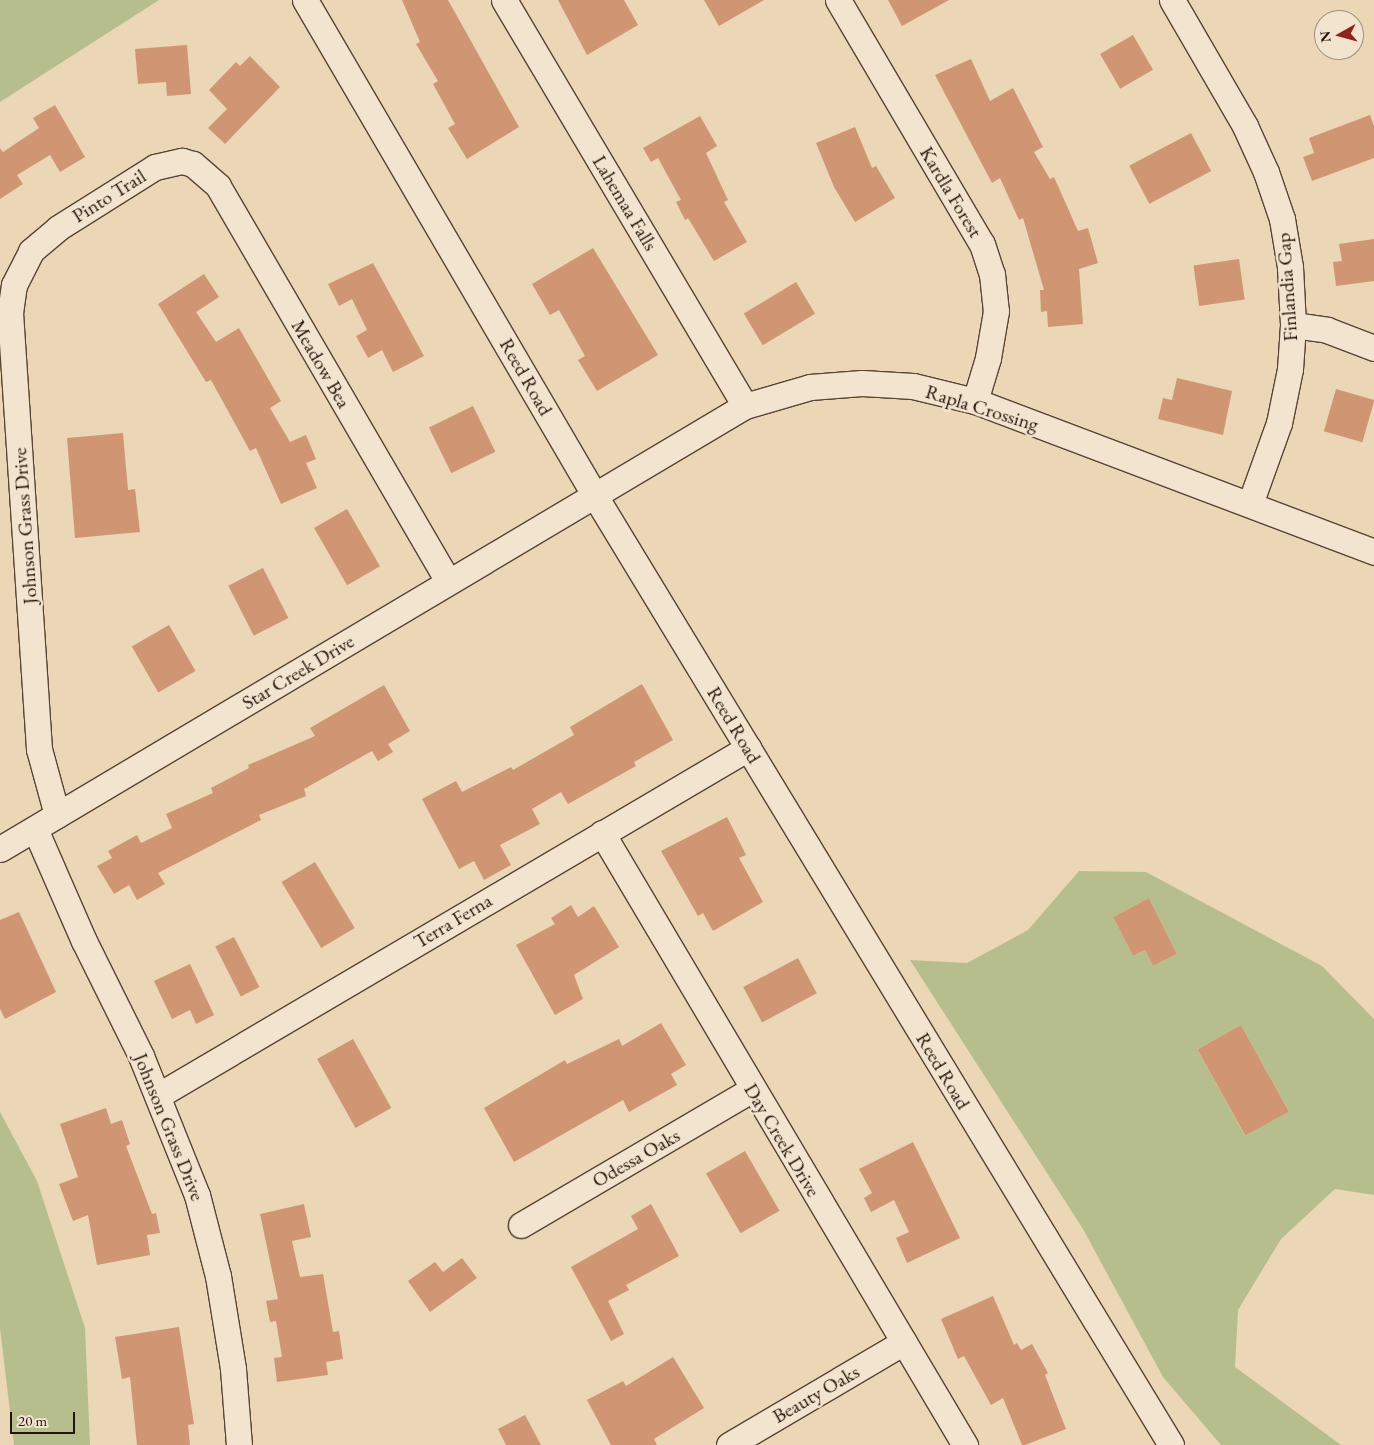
<!DOCTYPE html>
<html>
<head>
<meta charset="utf-8">
<style>
  body { margin:0 }
  #map { position:relative; width:1374px; height:1445px; overflow:hidden; background:#ebd6b5; font-family:"EB Garamond",serif }
  div>[style] { position:absolute }
  .green>* { inset:0; background:#b7be8e }
  .building>* { inset:0; background:#d09674; transform-origin:0 0 }
  .roads { filter:drop-shadow(1px 0 #574436) drop-shadow(-1px 0 #574436) drop-shadow(0 1px #574436) drop-shadow(0 -1px #574436) }
  .minor>* { height:25px; margin:-12.5px; padding:0 12.5px; transform-origin:12.5px; border-radius:12.5px; background:#f2e4cf }
  span { translate:-50% -50%; white-space:nowrap; text-align:center; line-height:1.15; -webkit-text-stroke:5px #f2e4cf; paint-order:stroke }
  .street-label { font-size:20px; color:#26140b }
  .north { position:absolute; left:1314px; top:10px; width:50px; height:50px; box-sizing:border-box; background:#f2e4cf; border:1px solid #a09181; border-radius:50%; rotate:263deg; font-size:14px; font-weight:700; line-height:20px; text-align:center; color:#26140b }
  .north::after { content:''; display:block; margin:auto; width:18px; height:22px; background:#8f2418; clip-path:polygon(50% 0,100% 100%,50% 72%,0 100%) }
  .scale { position:absolute; left:10px; top:1412px; width:65px; height:22px; box-sizing:border-box; border:2px solid #26140b; border-top:0; padding-left:6px; font-size:15px; line-height:18px; white-space:nowrap; color:#26140b; -webkit-text-stroke:4px #f2e4cf; paint-order:stroke }
</style>
</head>
<body>
<div id="map">
  <div class="green">
    <i style="clip-path:polygon(0 0,159px 0,0 102px)"></i>
    <i style="clip-path:polygon(evenodd,1079px 871px,1146px 872px,1322px 966px,1374px 1019px,1374px 1195px,1335px 1189px,1281px 1239px,1238px 1310px,1235px 1367px,1341px 1445px,1221px 1445px,1163px 1377px,1083px 1229px,910px 960px,967px 963px,1028px 930px,1079px 871px,1149px 898px,1177px 954px,1153px 966px,1145px 950px,1133px 956px,1113px 917px,1149px 898px,1079px 871px,1241px 1025px,1289px 1111px,1245px 1136px,1197px 1049px,1241px 1025px)"></i>
    <i style="clip-path:polygon(0 1112px,37px 1181px,85px 1328px,90px 1445px,14px 1445px,0 1328px)"></i>
  </div>
  <div class="building">
    <i style="clip-path:polygon(402px 0,448px 0,519px 127px,467px 159px,448px 128px,455px 124px,433px 84px,438px 81px,416px 44px,420px 42px)"></i>
    <i style="clip-path:polygon(558px 0,624px 0,638px 25px,587px 55px)"></i>
    <i style="clip-path:polygon(704px 0,764px 0,719px 26px)"></i>
    <i style="clip-path:polygon(888px 0,949px 0,902px 26px)"></i>
    <i style="left:1133px;top:35px;width:40px;height:38px;rotate:60deg"></i>
    <i style="clip-path:polygon(187px 45px,191px 94px,167px 96px,166px 82px,138px 84px,135px 49px)"></i>
    <i style="clip-path:polygon(250px 56px,280px 87px,225px 144px,208px 128px,227px 109px,209px 90px,236px 62px,240px 66px)"></i>
    <i style="clip-path:polygon(971px 59px,990px 101px,1013px 88px,1043px 147px,1034px 152px,1050px 179px,1054px 177px,1078px 231px,1088px 228px,1098px 263px,1079px 269px,1083px 324px,1048px 327px,1047px 311px,1041px 312px,1040px 290px,1044px 290px,1023px 218px,1019px 220px,1000px 178px,992px 183px,935px 75px)"></i>
    <i style="clip-path:polygon(55px 105px,85px 157px,60px 172px,50px 155px,17px 175px,23px 184px,0 199px,0 148px,3px 152px,39px 128px,33px 118px)"></i>
    <i style="clip-path:polygon(1370px 115px,1374px 126px,1374px 158px,1312px 181px,1303px 157px,1314px 153px,1309px 138px)"></i>
    <i style="clip-path:polygon(700px 116px,717px 146px,706px 153px,728px 200px,724px 202px,747px 242px,714px 261px,688px 218px,685px 220px,676px 202px,681px 200px,658px 158px,651px 162px,643px 148px)"></i>
    <i style="clip-path:polygon(855px 127px,872px 168px,876px 166px,895px 198px,855px 222px,834px 187px,816px 143px)"></i>
    <i style="left:1191px;top:133px;width:43px;height:70px;rotate:62deg"></i>
    <i style="clip-path:polygon(1374px 239px,1374px 281px,1336px 286px,1333px 262px,1342px 261px,1339px 244px)"></i>
    <i style="clip-path:polygon(593px 248px,658px 355px,597px 391px,578px 360px,585px 356px,559px 310px,550px 315px,532px 284px)"></i>
    <i style="left:1239px;top:259px;width:41px;height:46px;rotate:82deg"></i>
    <i style="clip-path:polygon(373px 263px,424px 356px,393px 372px,382px 350px,368px 358px,356px 336px,367px 330px,352px 299px,339px 306px,328px 284px)"></i>
    <i style="clip-path:polygon(204px 274px,219px 297px,196px 312px,216px 342px,239px 328px,281px 401px,270px 408px,290px 442px,306px 435px,316px 459px,306px 463px,317px 488px,281px 504px,256px 448px,250px 451px,211px 380px,206px 382px,158px 304px)"></i>
    <i style="left:796px;top:282px;width:37px;height:61px;rotate:59deg"></i>
    <i style="clip-path:polygon(1177px 378px,1232px 391px,1223px 435px,1158px 419px,1163px 398px,1172px 400px)"></i>
    <i style="left:1336px;top:389px;width:40px;height:44px;rotate:16deg"></i>
    <i style="left:473px;top:406px;width:51px;height:49px;rotate:64deg"></i>
    <i style="clip-path:polygon(123px 433px,128px 490px,135px 489px,140px 532px,75px 538px,67px 438px)"></i>
    <i style="left:347px;top:509px;width:66px;height:38px;rotate:60deg"></i>
    <i style="left:263px;top:568px;width:56px;height:39px;rotate:63deg"></i>
    <i style="left:169px;top:625px;width:53px;height:43px;rotate:60deg"></i>
    <i style="clip-path:polygon(642px 684px,673px 740px,634px 762px,636px 766px,568px 804px,561px 792px,532px 809px,540px 824px,500px 845px,511px 865px,484px 880px,474px 861px,459px 869px,422px 799px,456px 781px,462px 792px,511px 767px,513px 770px,574px 735px,570px 727px)"></i>
    <i style="clip-path:polygon(384px 685px,410px 731px,388px 744px,393px 752px,378px 761px,372px 751px,304px 789px,306px 796px,259px 815px,261px 820px,158px 873px,165px 884px,137px 900px,129px 885px,114px 894px,97px 866px,112px 858px,108px 851px,137px 835px,141px 843px,172px 828px,166px 814px,213px 793px,211px 788px,249px 768px,248px 765px,315px 736px,310px 728px)"></i>
    <i style="clip-path:polygon(727px 817px,746px 855px,739px 858px,763px 902px,713px 931px,703px 913px,698px 916px,661px 851px)"></i>
    <i style="left:315px;top:862px;width:77px;height:39px;rotate:59deg"></i>
    <i style="clip-path:polygon(1149px 898px,1177px 954px,1153px 966px,1145px 950px,1133px 956px,1113px 917px)"></i>
    <i style="clip-path:polygon(571px 905px,578px 917px,594px 906px,619px 947px,574px 975px,583px 999px,555px 1015px,516px 945px,555px 924px,551px 918px)"></i>
    <i style="clip-path:polygon(19px 912px,56px 992px,5px 1019px,0 1009px,0 920px)"></i>
    <i style="left:234px;top:937px;width:56px;height:21px;rotate:63deg"></i>
    <i style="left:798px;top:958px;width:40px;height:62px;rotate:62deg"></i>
    <i style="clip-path:polygon(190px 964px,214px 1015px,196px 1024px,190px 1010px,172px 1019px,154px 981px)"></i>
    <i style="clip-path:polygon(661px 1023px,686px 1065px,671px 1074px,677px 1085px,629px 1112px,623px 1100px,514px 1162px,484px 1108px,565px 1060px,567px 1064px,619px 1039px,622px 1046px)"></i>
    <i style="left:1241px;top:1025px;width:99px;height:50px;rotate:61deg"></i>
    <i style="left:353px;top:1039px;width:79px;height:41px;rotate:61deg"></i>
    <i style="clip-path:polygon(106px 1108px,111px 1124px,122px 1120px,130px 1144px,126px 1146px,152px 1214px,156px 1213px,160px 1233px,147px 1235px,150px 1255px,97px 1265px,88px 1215px,73px 1221px,59px 1184px,78px 1177px,60px 1124px)"></i>
    <i style="clip-path:polygon(913px 1142px,960px 1238px,907px 1263px,896px 1238px,909px 1232px,894px 1200px,871px 1212px,864px 1198px,872px 1193px,859px 1169px)"></i>
    <i style="left:745px;top:1151px;width:69px;height:45px;rotate:60deg"></i>
    <i style="clip-path:polygon(304px 1204px,311px 1237px,292px 1241px,300px 1277px,323px 1274px,333px 1332px,339px 1331px,343px 1359px,326px 1362px,328px 1375px,277px 1382px,274px 1358px,282px 1357px,276px 1321px,270px 1322px,266px 1301px,278px 1299px,260px 1214px)"></i>
    <i style="clip-path:polygon(651px 1204px,679px 1256px,626px 1285px,629px 1290px,608px 1301px,624px 1334px,611px 1341px,571px 1267px,638px 1229px,631px 1216px)"></i>
    <i style="clip-path:polygon(462px 1258px,477px 1278px,430px 1312px,408px 1281px,435px 1262px,443px 1272px)"></i>
    <i style="clip-path:polygon(993px 1296px,1014px 1345px,1017px 1343px,1021px 1350px,1032px 1344px,1048px 1373px,1045px 1375px,1066px 1429px,1025px 1445px,1022px 1445px,1003px 1398px,991px 1405px,964px 1356px,958px 1359px,941px 1319px)"></i>
    <i style="clip-path:polygon(179px 1327px,194px 1424px,188px 1425px,190px 1445px,137px 1445px,130px 1377px,122px 1379px,115px 1337px)"></i>
    <i style="clip-path:polygon(673px 1357px,704px 1408px,654px 1439px,657px 1445px,611px 1445px,587px 1400px,623px 1381px,626px 1386px)"></i>
    <i style="clip-path:polygon(525px 1415px,541px 1445px,506px 1445px,498px 1429px)"></i>
  </div>
  <div class="roads">
    <div class="minor">
      <i style="left:305px;top:0;width:575px;rotate:59.69deg"></i>
      <i style="left:595px;top:496px;width:1110px;rotate:58.74deg"></i>
      <i style="left:504px;top:0;width:472px;rotate:59.3deg"></i>
      <i style="left:838px;top:0;width:283px;rotate:59.5deg"></i>
      <i style="left:982px;top:244px;width:32px;rotate:72deg"></i>
      <i style="left:992px;top:274px;width:37px;rotate:84deg"></i>
      <i style="left:996px;top:311px;width:48px;rotate:99.7deg"></i>
      <i style="left:988px;top:358px;width:45px;rotate:106.8deg"></i>
      <i style="left:1172px;top:0;width:146px;rotate:59.9deg"></i>
      <i style="left:1245px;top:126px;width:51px;rotate:65.5deg"></i>
      <i style="left:1266px;top:172px;width:50px;rotate:71.2deg"></i>
      <i style="left:1282px;top:219px;width:49px;rotate:80.5deg"></i>
      <i style="left:1290px;top:267px;width:58px;rotate:87deg"></i>
      <i style="left:1293px;top:325px;width:44px;rotate:93.9deg"></i>
      <i style="left:1290px;top:369px;width:55px;rotate:101.5deg"></i>
      <i style="left:1279px;top:423px;width:86px;rotate:109.7deg"></i>
      <i style="left:1293px;top:325px;width:34px;rotate:8deg"></i>
      <i style="left:1327px;top:330px;width:50px;rotate:21deg"></i>
      <i style="left:57px;top:815px;width:68px;rotate:-105.3deg"></i>
      <i style="left:39px;top:749px;width:437px;rotate:-93.8deg"></i>
      <i style="left:10px;top:313px;width:28px;rotate:-82deg"></i>
      <i style="left:14px;top:285px;width:38px;rotate:-63deg"></i>
      <i style="left:31px;top:251px;width:35px;rotate:-40deg"></i>
      <i style="left:58px;top:228px;width:115px;rotate:-32.2deg"></i>
      <i style="left:155px;top:167px;width:28px;rotate:-13deg"></i>
      <i style="left:182px;top:161px;width:11px;rotate:15deg"></i>
      <i style="left:193px;top:164px;width:33px;rotate:41deg"></i>
      <i style="left:218px;top:186px;width:457px;rotate:59.8deg"></i>
      <i style="left:35px;top:829px;width:122px;rotate:66.4deg"></i>
      <i style="left:84px;top:941px;width:128px;rotate:63.6deg"></i>
      <i style="left:141px;top:1056px;width:150px;rotate:68.1deg"></i>
      <i style="left:197px;top:1195px;width:84px;rotate:75.5deg"></i>
      <i style="left:218px;top:1276px;width:94px;rotate:80.8deg"></i>
      <i style="left:233px;top:1369px;width:76px;rotate:85.5deg"></i>
      <i style="left:602px;top:833px;width:712px;rotate:59.33deg"></i>
      <i style="left:0;top:849px;width:867px;rotate:-30.74deg"></i>
      <i style="left:745px;top:406px;width:68px;rotate:-16.3deg"></i>
      <i style="left:810px;top:387px;width:52px;rotate:-4.4deg"></i>
      <i style="left:862px;top:383px;width:51px;rotate:3.4deg"></i>
      <i style="left:913px;top:386px;width:64px;rotate:13.6deg"></i>
      <i style="left:975px;top:401px;width:427px;rotate:20.7deg"></i>
      <i style="left:159px;top:1095px;width:684px;rotate:-30.5deg"></i>
      <i style="left:521px;top:1225px;width:267px;rotate:-30.4deg"></i>
      <i style="left:729px;top:1445px;width:203px;rotate:-30.5deg"></i>
    </div>
  </div>
  <div class="street-label">
    <span style="left:951px;top:192px;rotate:59deg">Kardla Forest</span>
    <span style="left:109px;top:196px;rotate:-32deg">Pinto Trail</span>
    <span style="left:625px;top:203px;rotate:59deg">Lahemaa Falls</span>
    <span style="left:1287px;top:287px;rotate:-94deg">Finlandia Gap</span>
    <span style="left:321px;top:364px;rotate:60deg">Meadow Bea</span>
    <span style="left:526px;top:377px;rotate:60deg">Reed Road</span>
    <span style="left:982px;top:408px;rotate:17deg">Rapla Crossing</span>
    <span style="left:25px;top:526px;rotate:-94deg">Johnson Grass Drive</span>
    <span style="left:298px;top:672px;rotate:-31deg">Star Creek Drive</span>
    <span style="left:734px;top:725px;rotate:59deg">Reed Road</span>
    <span style="left:453px;top:921px;rotate:-31deg">Terra Ferna</span>
    <span style="left:943px;top:1071px;rotate:59deg">Reed Road</span>
    <span style="left:169px;top:1127px;rotate:68deg">Johnson Grass Drive</span>
    <span style="left:782px;top:1140px;rotate:59deg">Day Creek Drive</span>
    <span style="left:636px;top:1158px;rotate:-30deg">Odessa Oaks</span>
    <span style="left:816px;top:1394px;rotate:-30deg">Beauty Oaks</span>
  </div>
  <div class="north">N</div>
  <div class="scale">20 m</div>
</div>
</body>
</html>
